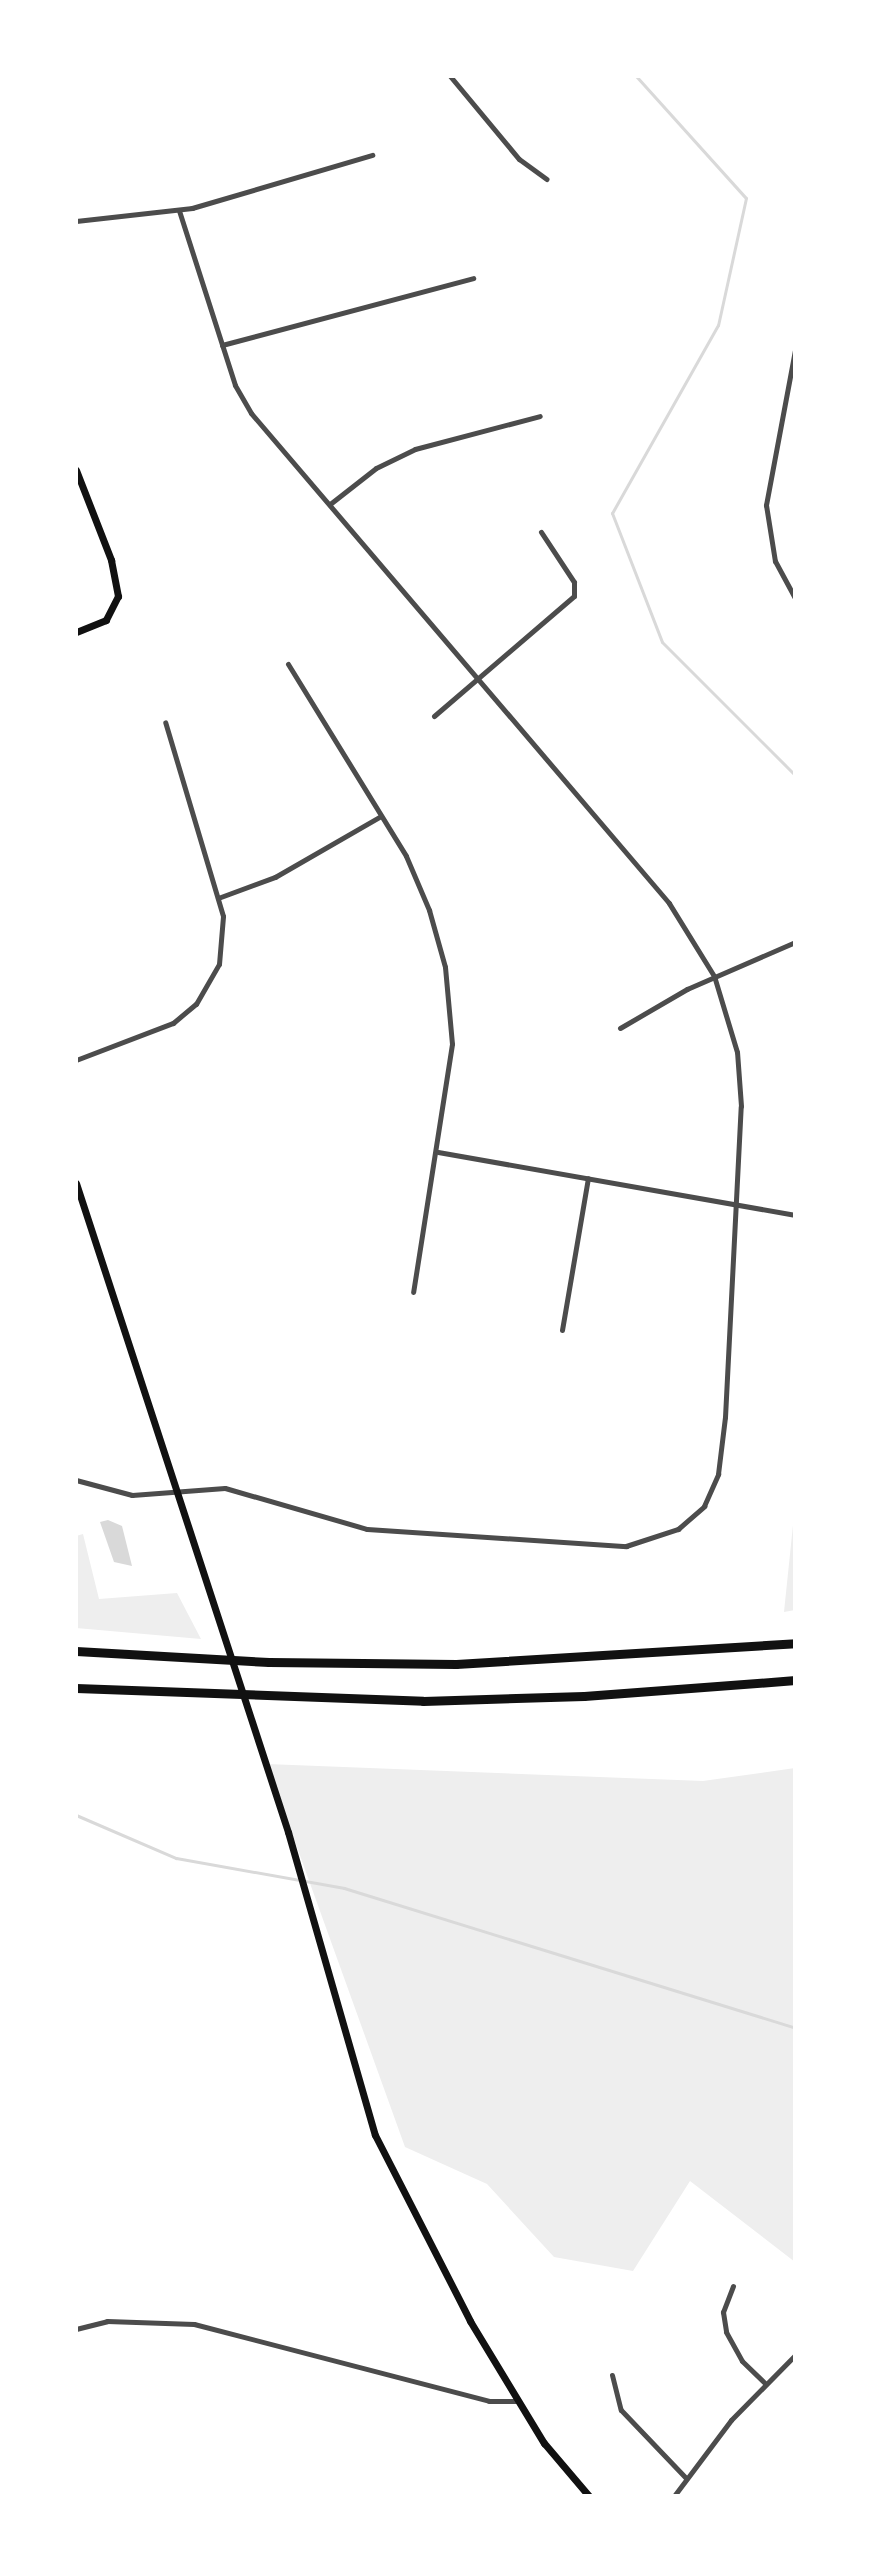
<!DOCTYPE html>
<html>
<head>
<meta charset="utf-8">
<style>
  body { margin:0 }
  #map { position:relative; width:871px; height:2572px; overflow:hidden; background:#fff; font-family:"Fira Sans",sans-serif }
  div>[style] { position:absolute }
  .green>* { inset:0; background:#eee }
  .water>* { inset:0; background:#d9d9d9 }
  .stream>* { height:3px; margin:-1.5px; padding:0 1.5px; transform-origin:1.5px; border-radius:1.5px; background:#d9d9d9 }
  .minor>* { height:5px; margin:-2.5px; padding:0 2.5px; transform-origin:2.5px; border-radius:2.5px; background:#4c4c4c }
  .secondary>* { height:7px; margin:-3.5px; padding:0 3.5px; transform-origin:3.5px; border-radius:3.5px; background:#111 }
  .motorway>* { height:9px; margin:-4.5px; padding:0 4.5px; transform-origin:4.5px; border-radius:4.5px; background:#111 }
  span { translate:-50% -50%; white-space:nowrap; text-align:center; line-height:1.15; -webkit-text-stroke:6px #fff; paint-order:stroke }
  .frame { position:absolute; inset:0; border:78px solid #fff; pointer-events:none }
</style>
</head>
<body>
<div id="map">
  <div class="green">
    <i style="clip-path:polygon(795px 1506px,795px 1610px,784px 1612px)"></i>
    <i style="clip-path:polygon(83px 1534px,99px 1599px,177px 1593px,201px 1639px,76px 1628px,76px 1536px)"></i>
    <i style="clip-path:polygon(267px 1764px,703px 1781px,795px 1768px,795px 2262px,690px 2181px,633px 2271px,554px 2257px,487px 2184px,405px 2147px)"></i>
  </div>
  <div class="water">
    <i style="clip-path:polygon(108px 1520px,122px 1526px,132px 1566px,114px 1562px,100px 1522px)"></i>
  </div>
  <div class="stream">
    <i style="left:636px;top:76px;width:164px;rotate:48deg"></i>
    <i style="left:746px;top:198px;width:130px;rotate:102.4deg"></i>
    <i style="left:718px;top:325px;width:216px;rotate:119.4deg"></i>
    <i style="left:612px;top:513px;width:138px;rotate:68.8deg"></i>
    <i style="left:662px;top:642px;width:188px;rotate:45deg"></i>
    <i style="left:76px;top:1815px;width:109px;rotate:23.3deg"></i>
    <i style="left:176px;top:1858px;width:171px;rotate:10.1deg"></i>
    <i style="left:344px;top:1888px;width:472px;rotate:17.2deg"></i>
  </div>
  <div class="minor">
    <i style="left:450px;top:76px;width:108px;rotate:50.3deg"></i>
    <i style="left:519px;top:159px;width:34px;rotate:36deg"></i>
    <i style="left:76px;top:221px;width:117px;rotate:-6.4deg"></i>
    <i style="left:192px;top:208px;width:188px;rotate:-16.4deg"></i>
    <i style="left:222px;top:345px;width:260px;rotate:-14.9deg"></i>
    <i style="left:795px;top:350px;width:158px;rotate:100.6deg"></i>
    <i style="left:766px;top:505px;width:57px;rotate:80.9deg"></i>
    <i style="left:775px;top:561px;width:42px;rotate:61.6deg"></i>
    <i style="left:330px;top:504px;width:58px;rotate:-38deg"></i>
    <i style="left:376px;top:468px;width:43px;rotate:-26deg"></i>
    <i style="left:415px;top:449px;width:129px;rotate:-14.8deg"></i>
    <i style="left:288px;top:664px;width:225px;rotate:58.4deg"></i>
    <i style="left:406px;top:856px;width:59px;rotate:66.9deg"></i>
    <i style="left:429px;top:910px;width:59px;rotate:74.3deg"></i>
    <i style="left:445px;top:967px;width:77px;rotate:84.8deg"></i>
    <i style="left:452px;top:1044px;width:251px;rotate:98.9deg"></i>
    <i style="left:434px;top:716px;width:184px;rotate:-40.6deg"></i>
    <i style="left:574px;top:596px;width:14px;rotate:-90deg"></i>
    <i style="left:574px;top:582px;width:60px;rotate:-123.4deg"></i>
    <i style="left:218px;top:898px;width:61px;rotate:-20.2deg"></i>
    <i style="left:275px;top:877px;width:122px;rotate:-29.9deg"></i>
    <i style="left:620px;top:1028px;width:78px;rotate:-30.2deg"></i>
    <i style="left:687px;top:989px;width:118px;rotate:-23.5deg"></i>
    <i style="left:76px;top:1060px;width:104px;rotate:-20.9deg"></i>
    <i style="left:173px;top:1023px;width:30px;rotate:-40deg"></i>
    <i style="left:196px;top:1004px;width:46px;rotate:-60.1deg"></i>
    <i style="left:219px;top:964px;width:48px;rotate:-85.2deg"></i>
    <i style="left:223px;top:916px;width:202px;rotate:-106.6deg"></i>
    <i style="left:438px;top:1152px;width:363px;rotate:10deg"></i>
    <i style="left:562px;top:1330px;width:154px;rotate:-80.3deg"></i>
    <i style="left:76px;top:1480px;width:58px;rotate:15deg"></i>
    <i style="left:132px;top:1495px;width:93px;rotate:-4.3deg"></i>
    <i style="left:225px;top:1488px;width:148px;rotate:16.1deg"></i>
    <i style="left:367px;top:1529px;width:260px;rotate:3.8deg"></i>
    <i style="left:626px;top:1546px;width:55px;rotate:-18.1deg"></i>
    <i style="left:678px;top:1529px;width:35px;rotate:-41deg"></i>
    <i style="left:704px;top:1506px;width:35px;rotate:-66deg"></i>
    <i style="left:718px;top:1474px;width:57px;rotate:-83deg"></i>
    <i style="left:725px;top:1417px;width:311px;rotate:-87.1deg"></i>
    <i style="left:741px;top:1106px;width:54px;rotate:-94.2deg"></i>
    <i style="left:737px;top:1052px;width:79px;rotate:-106.8deg"></i>
    <i style="left:714px;top:976px;width:86px;rotate:-121.7deg"></i>
    <i style="left:669px;top:903px;width:644px;rotate:-130.47deg"></i>
    <i style="left:251px;top:413px;width:32px;rotate:-120deg"></i>
    <i style="left:235px;top:385px;width:183px;rotate:-107.8deg"></i>
    <i style="left:733px;top:2286px;width:28px;rotate:111deg"></i>
    <i style="left:723px;top:2312px;width:20px;rotate:81deg"></i>
    <i style="left:726px;top:2332px;width:33px;rotate:61deg"></i>
    <i style="left:742px;top:2361px;width:33px;rotate:44deg"></i>
    <i style="left:76px;top:2329px;width:32px;rotate:-14deg"></i>
    <i style="left:107px;top:2321px;width:87px;rotate:2deg"></i>
    <i style="left:194px;top:2324px;width:305px;rotate:14.6deg"></i>
    <i style="left:489px;top:2401px;width:28px"></i>
    <i style="left:612px;top:2375px;width:36px;rotate:76deg"></i>
    <i style="left:621px;top:2410px;width:94px;rotate:46.3deg"></i>
    <i style="left:674px;top:2496px;width:95px;rotate:-53.1deg"></i>
    <i style="left:731px;top:2420px;width:91px;rotate:-45.4deg"></i>
  </div>
  <div class="secondary">
    <i style="left:76px;top:470px;width:97px;rotate:68.7deg"></i>
    <i style="left:111px;top:560px;width:37px;rotate:79deg"></i>
    <i style="left:118px;top:596px;width:27px;rotate:117deg"></i>
    <i style="left:106px;top:620px;width:32px;rotate:158deg"></i>
    <i style="left:76px;top:1183px;width:683px;rotate:71.91deg"></i>
    <i style="left:288px;top:1832px;width:315px;rotate:74deg"></i>
    <i style="left:375px;top:2135px;width:209px;rotate:62.9deg"></i>
    <i style="left:470px;top:2321px;width:143px;rotate:58.8deg"></i>
    <i style="left:544px;top:2443px;width:70px;rotate:49.7deg"></i>
  </div>
  <div class="motorway">
    <i style="left:76px;top:1651px;width:193px;rotate:3.3deg"></i>
    <i style="left:269px;top:1662px;width:187px;rotate:0.6deg"></i>
    <i style="left:456px;top:1664px;width:340px;rotate:-3.5deg"></i>
    <i style="left:76px;top:1688px;width:347px;rotate:2.1deg"></i>
    <i style="left:423px;top:1701px;width:161px;rotate:-1.8deg"></i>
    <i style="left:584px;top:1696px;width:212px;rotate:-4.3deg"></i>
  </div>
  <div class="frame"></div>
</div>
</body>
</html>
